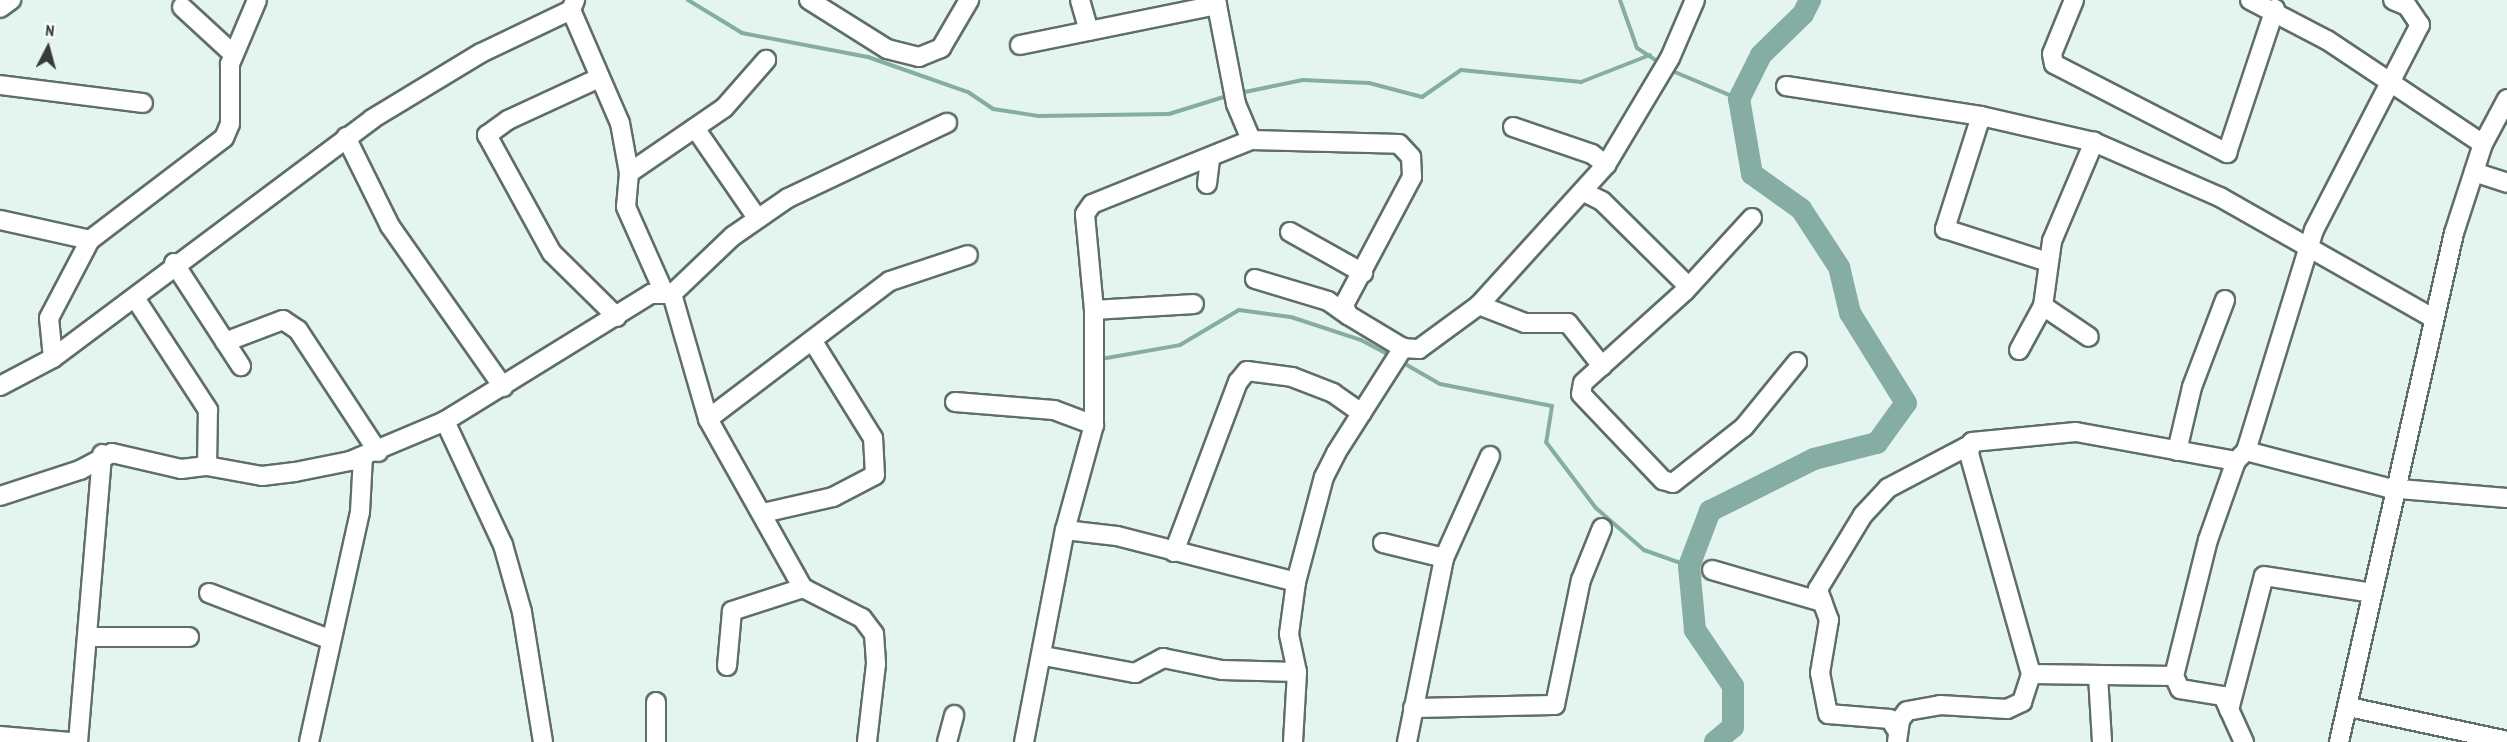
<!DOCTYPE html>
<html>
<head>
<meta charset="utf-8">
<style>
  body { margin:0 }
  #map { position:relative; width:2507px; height:742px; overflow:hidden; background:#e4f5f0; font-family:"PT Sans Narrow",sans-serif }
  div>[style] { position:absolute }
  .stream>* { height:4px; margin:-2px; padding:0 2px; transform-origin:2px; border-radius:2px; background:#86ada3 }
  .river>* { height:22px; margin:-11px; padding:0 11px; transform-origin:11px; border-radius:11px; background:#86ada3 }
  .roads { filter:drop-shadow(2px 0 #5f6e6a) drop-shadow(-2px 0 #5f6e6a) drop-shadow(0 2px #5f6e6a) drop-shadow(0 -2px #5f6e6a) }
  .minor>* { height:18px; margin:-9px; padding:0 9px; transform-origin:9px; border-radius:9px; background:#fff }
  span { translate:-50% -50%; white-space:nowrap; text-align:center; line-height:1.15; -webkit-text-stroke:4.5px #fcfffe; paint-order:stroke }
  .north { position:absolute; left:18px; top:18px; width:60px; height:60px; -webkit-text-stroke:4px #fcfffe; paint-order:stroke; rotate:6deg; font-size:16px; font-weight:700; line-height:24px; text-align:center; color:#353b3a }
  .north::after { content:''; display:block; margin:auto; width:21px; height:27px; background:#353b3a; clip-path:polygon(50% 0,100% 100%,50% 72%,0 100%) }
</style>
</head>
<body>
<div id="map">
  <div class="stream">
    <i style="left:688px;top:0;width:63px;rotate:31.4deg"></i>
    <i style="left:742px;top:33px;width:128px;rotate:10.8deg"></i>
    <i style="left:868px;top:57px;width:106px;rotate:19.3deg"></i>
    <i style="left:968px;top:92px;width:30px;rotate:34deg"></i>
    <i style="left:993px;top:109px;width:47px;rotate:8.7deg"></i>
    <i style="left:1039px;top:116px;width:130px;rotate:-0.9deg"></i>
    <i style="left:1169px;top:114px;width:64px;rotate:-17.3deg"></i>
    <i style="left:1620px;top:0;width:51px;rotate:70.5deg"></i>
    <i style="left:1637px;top:48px;width:30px;rotate:33deg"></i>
    <i style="left:1670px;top:70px;width:75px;rotate:22.8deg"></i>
    <i style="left:1240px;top:93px;width:64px;rotate:-11.7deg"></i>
    <i style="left:1303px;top:80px;width:66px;rotate:2.6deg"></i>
    <i style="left:1369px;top:83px;width:55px;rotate:14.8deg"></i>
    <i style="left:1422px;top:97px;width:47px;rotate:-34.7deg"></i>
    <i style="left:1461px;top:70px;width:121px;rotate:5.7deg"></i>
    <i style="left:1581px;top:82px;width:74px;rotate:-21.4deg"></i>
    <i style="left:1101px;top:359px;width:80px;rotate:-10deg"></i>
    <i style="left:1180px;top:345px;width:69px;rotate:-30.7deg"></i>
    <i style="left:1239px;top:310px;width:52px;rotate:7.7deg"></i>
    <i style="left:1291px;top:317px;width:74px;rotate:18.2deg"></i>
    <i style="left:1361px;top:340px;width:34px;rotate:28deg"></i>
    <i style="left:1400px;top:361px;width:46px;rotate:29.9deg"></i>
    <i style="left:1440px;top:384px;width:114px;rotate:11.1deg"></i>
    <i style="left:1552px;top:406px;width:36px;rotate:99deg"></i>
    <i style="left:1546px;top:442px;width:83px;rotate:52.9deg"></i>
    <i style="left:1596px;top:508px;width:64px;rotate:41.2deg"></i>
    <i style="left:1644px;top:550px;width:48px;rotate:19.6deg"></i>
  </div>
  <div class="river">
    <i style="left:1715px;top:742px;width:23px;rotate:-40deg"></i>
    <i style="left:1733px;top:727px;width:41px;rotate:-90deg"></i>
    <i style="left:1733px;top:686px;width:68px;rotate:-124.2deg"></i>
    <i style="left:1695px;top:630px;width:64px;rotate:-95.4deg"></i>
    <i style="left:1689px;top:566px;width:59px;rotate:-69.1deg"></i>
    <i style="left:1710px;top:511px;width:116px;rotate:-26.6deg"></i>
    <i style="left:1814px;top:459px;width:65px;rotate:-14.3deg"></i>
    <i style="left:1877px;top:443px;width:49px;rotate:-54.1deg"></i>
    <i style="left:1906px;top:403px;width:106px;rotate:-121.9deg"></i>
    <i style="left:1850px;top:313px;width:47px;rotate:-103.4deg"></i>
    <i style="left:1839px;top:267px;width:69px;rotate:-123.2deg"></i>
    <i style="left:1801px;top:209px;width:60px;rotate:-144.5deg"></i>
    <i style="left:1752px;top:174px;width:76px;rotate:-99.8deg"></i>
    <i style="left:1739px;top:99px;width:49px;rotate:-63.4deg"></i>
    <i style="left:1761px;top:55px;width:59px;rotate:-44.3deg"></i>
    <i style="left:1803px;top:14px;width:16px;rotate:-63deg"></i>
  </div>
  <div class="roads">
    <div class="minor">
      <i style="left:809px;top:0;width:92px;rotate:32.1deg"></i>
      <i style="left:887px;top:49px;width:33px;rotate:14deg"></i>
      <i style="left:919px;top:57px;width:24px;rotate:-22deg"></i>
      <i style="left:941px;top:48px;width:56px;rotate:-59.7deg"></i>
      <i style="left:1080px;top:0;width:32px;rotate:74deg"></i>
      <i style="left:1216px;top:0;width:106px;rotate:79.1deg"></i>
      <i style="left:1236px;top:104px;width:39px;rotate:67deg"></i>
      <i style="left:2074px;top:0;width:58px;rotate:112.2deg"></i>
      <i style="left:2052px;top:54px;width:10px;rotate:79deg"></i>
      <i style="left:2054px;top:64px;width:195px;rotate:27.2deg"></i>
      <i style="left:2227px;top:153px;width:152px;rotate:-71.6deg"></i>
      <i style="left:2250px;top:0;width:87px;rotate:27.5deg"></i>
      <i style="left:2327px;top:40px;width:187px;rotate:33.7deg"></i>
      <i style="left:182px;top:7px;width:68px;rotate:42.6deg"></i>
      <i style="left:0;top:8px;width:14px;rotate:-36deg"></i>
      <i style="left:571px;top:10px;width:123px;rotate:66.6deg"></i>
      <i style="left:620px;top:123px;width:51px;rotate:79.8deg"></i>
      <i style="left:629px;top:173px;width:34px;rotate:95deg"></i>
      <i style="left:626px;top:207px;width:91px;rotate:66deg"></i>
      <i style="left:1020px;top:45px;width:201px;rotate:-11.5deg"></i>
      <i style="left:599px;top:78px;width:100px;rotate:155.2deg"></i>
      <i style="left:508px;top:120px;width:26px;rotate:144deg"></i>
      <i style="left:487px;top:135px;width:135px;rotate:61.2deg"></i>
      <i style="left:552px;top:253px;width:91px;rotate:44.6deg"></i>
      <i style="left:0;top:85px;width:144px;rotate:7.2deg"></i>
      <i style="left:1786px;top:86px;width:197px;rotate:8.7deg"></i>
      <i style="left:1981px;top:116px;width:116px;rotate:13deg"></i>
      <i style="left:2094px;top:142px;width:137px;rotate:23.6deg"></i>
      <i style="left:2220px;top:197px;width:245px;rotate:29.6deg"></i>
      <i style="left:1981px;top:116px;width:119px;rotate:107.7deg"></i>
      <i style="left:1945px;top:229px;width:108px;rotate:17.8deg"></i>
      <i style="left:1513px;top:127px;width:83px;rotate:18.9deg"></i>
      <i style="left:1592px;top:154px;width:18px;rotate:38deg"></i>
      <i style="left:695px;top:128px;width:109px;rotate:55.4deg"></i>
      <i style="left:346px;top:137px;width:99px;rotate:63.7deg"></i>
      <i style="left:390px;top:226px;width:197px;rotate:54.9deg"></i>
      <i style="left:2474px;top:172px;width:35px;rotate:18deg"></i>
      <i style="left:629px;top:173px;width:115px;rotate:-34.4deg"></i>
      <i style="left:724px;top:108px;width:64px;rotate:-48.8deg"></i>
      <i style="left:1207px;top:184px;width:25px;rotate:-83deg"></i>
      <i style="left:1584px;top:192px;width:20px;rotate:27deg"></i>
      <i style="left:1602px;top:201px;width:120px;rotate:44.7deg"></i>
      <i style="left:1752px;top:218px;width:99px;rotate:132.5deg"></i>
      <i style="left:1685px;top:291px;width:137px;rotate:138deg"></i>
      <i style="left:1583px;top:383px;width:11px;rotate:100deg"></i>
      <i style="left:1581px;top:394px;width:119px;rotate:46.4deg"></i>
      <i style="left:1663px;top:480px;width:10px;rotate:17deg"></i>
      <i style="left:1673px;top:483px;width:90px;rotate:-38.3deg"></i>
      <i style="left:1744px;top:427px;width:84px;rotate:-50.8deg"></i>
      <i style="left:0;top:220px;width:92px;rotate:12.5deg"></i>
      <i style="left:1290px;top:232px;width:84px;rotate:29.3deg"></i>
      <i style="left:174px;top:263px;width:123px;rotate:57deg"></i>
      <i style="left:1255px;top:279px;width:76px;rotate:16.8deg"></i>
      <i style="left:1328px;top:301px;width:24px;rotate:35deg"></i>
      <i style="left:672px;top:294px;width:130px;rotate:73.9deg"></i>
      <i style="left:708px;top:419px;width:194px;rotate:60.7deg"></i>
      <i style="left:803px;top:588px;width:66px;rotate:27deg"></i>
      <i style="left:862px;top:618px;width:20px;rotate:53deg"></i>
      <i style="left:874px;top:634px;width:30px;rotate:86deg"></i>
      <i style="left:876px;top:664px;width:79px;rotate:96.6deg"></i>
      <i style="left:1479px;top:305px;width:49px;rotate:21.4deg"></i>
      <i style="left:1525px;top:323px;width:43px"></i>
      <i style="left:1568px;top:323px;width:55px;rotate:51.7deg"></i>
      <i style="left:2043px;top:306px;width:55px;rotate:34deg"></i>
      <i style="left:1094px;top:310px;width:100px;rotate:-3.4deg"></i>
      <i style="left:225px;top:342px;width:62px;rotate:-20.8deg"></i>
      <i style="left:283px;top:320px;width:18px;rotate:34deg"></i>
      <i style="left:298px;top:330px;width:146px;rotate:56.7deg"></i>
      <i style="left:2019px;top:350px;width:50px;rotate:-61.4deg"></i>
      <i style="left:2043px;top:306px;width:66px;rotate:-82.1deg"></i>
      <i style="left:2052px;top:241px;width:108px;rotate:-67deg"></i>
      <i style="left:53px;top:358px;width:40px;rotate:-95.7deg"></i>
      <i style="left:49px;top:318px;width:88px;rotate:-62.3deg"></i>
      <i style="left:90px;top:240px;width:168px;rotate:-37.3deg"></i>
      <i style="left:224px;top:138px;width:15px;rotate:-67deg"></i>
      <i style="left:230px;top:124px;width:60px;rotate:-90deg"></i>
      <i style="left:230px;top:64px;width:69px;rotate:-67.1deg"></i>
      <i style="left:0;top:386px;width:60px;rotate:-27.8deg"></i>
      <i style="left:53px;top:358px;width:399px;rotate:-36.8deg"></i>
      <i style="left:372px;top:119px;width:127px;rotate:-31.2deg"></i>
      <i style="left:481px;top:53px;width:100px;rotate:-25.5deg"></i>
      <i style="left:571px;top:10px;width:11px;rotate:-68deg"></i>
      <i style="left:955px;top:402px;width:99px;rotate:4.6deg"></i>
      <i style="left:1054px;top:410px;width:43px;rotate:20.6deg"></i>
      <i style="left:708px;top:419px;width:228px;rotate:-37.2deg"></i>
      <i style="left:890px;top:281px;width:82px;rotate:-18.4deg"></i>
      <i style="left:2177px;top:451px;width:66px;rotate:-76.8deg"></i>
      <i style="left:2192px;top:387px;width:93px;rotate:-69.2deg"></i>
      <i style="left:2246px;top:451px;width:231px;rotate:-72.9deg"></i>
      <i style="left:2314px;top:230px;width:231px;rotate:-62.7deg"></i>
      <i style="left:2420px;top:25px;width:23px;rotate:-124deg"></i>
      <i style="left:2407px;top:6px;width:15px;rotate:-157deg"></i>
      <i style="left:207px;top:466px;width:56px;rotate:10.3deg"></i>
      <i style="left:262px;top:476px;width:33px;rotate:-7deg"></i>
      <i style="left:295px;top:472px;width:56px;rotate:-11.3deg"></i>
      <i style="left:350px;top:461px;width:103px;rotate:-22.8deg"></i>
      <i style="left:0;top:496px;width:84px;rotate:-18deg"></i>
      <i style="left:80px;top:470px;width:36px;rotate:-28deg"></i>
      <i style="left:112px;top:453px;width:71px;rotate:13.1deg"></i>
      <i style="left:181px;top:469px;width:26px;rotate:-7deg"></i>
      <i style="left:207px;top:466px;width:56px;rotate:-89deg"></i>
      <i style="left:208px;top:410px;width:134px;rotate:-123.1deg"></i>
      <i style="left:763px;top:513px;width:72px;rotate:-12.9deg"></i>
      <i style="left:833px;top:497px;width:47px;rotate:-27.6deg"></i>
      <i style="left:875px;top:475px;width:37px;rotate:-93deg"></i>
      <i style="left:873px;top:438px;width:115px;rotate:-121.9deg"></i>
      <i style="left:1065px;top:530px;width:52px;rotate:6.6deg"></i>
      <i style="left:1117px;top:536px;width:185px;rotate:14.4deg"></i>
      <i style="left:1383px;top:543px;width:63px;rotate:13.8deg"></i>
      <i style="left:1174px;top:552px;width:182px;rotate:-69.4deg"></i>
      <i style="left:1238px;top:382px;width:14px;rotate:-51deg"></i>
      <i style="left:1247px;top:371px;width:45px;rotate:7.6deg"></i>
      <i style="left:1292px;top:377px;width:44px;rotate:21.3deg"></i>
      <i style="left:1333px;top:393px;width:35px;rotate:35deg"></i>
      <i style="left:1712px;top:570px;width:115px;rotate:16.2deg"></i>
      <i style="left:209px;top:593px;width:129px;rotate:21deg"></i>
      <i style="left:89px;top:637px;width:100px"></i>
      <i style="left:1044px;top:656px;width:93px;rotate:10.6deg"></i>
      <i style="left:1135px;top:673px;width:32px;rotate:-28deg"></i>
      <i style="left:1163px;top:658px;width:60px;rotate:11.5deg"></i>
      <i style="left:1222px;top:670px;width:75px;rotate:1.5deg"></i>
      <i style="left:727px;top:666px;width:55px;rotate:-84.8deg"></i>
      <i style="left:732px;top:611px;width:75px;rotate:-17.9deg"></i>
      <i style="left:2031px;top:674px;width:143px;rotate:0.8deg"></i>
      <i style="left:2174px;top:676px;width:140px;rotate:-76deg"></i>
      <i style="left:2208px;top:540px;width:84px;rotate:-70.5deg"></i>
      <i style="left:2236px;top:461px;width:14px;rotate:-45deg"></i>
      <i style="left:2246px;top:451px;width:147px;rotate:14.6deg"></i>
      <i style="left:2388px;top:488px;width:119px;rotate:4.8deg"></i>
      <i style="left:2098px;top:676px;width:66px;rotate:86.5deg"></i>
      <i style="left:2174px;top:676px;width:14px;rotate:65deg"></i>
      <i style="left:2180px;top:689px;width:44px;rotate:9.2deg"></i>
      <i style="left:2223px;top:696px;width:51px;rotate:65.5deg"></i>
      <i style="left:2349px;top:707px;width:162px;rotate:12.1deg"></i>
      <i style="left:1413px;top:708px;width:142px;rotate:-1.2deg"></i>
      <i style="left:1555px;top:705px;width:128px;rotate:-78.3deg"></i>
      <i style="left:1581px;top:580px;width:56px;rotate:-68deg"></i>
      <i style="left:2229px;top:710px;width:138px;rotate:-75.4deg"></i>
      <i style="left:2264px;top:576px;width:109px;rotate:8.9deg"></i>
      <i style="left:1898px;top:732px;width:15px;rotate:-122deg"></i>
      <i style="left:1890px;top:719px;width:62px;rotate:-175.4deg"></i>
      <i style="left:1828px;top:714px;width:42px;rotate:-101deg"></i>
      <i style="left:1820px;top:673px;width:54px;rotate:-80.4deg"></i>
      <i style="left:1829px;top:620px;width:33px;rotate:-110deg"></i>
      <i style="left:1818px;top:589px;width:87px;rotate:-58.7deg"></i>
      <i style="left:1863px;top:515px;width:37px;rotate:-47deg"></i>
      <i style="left:1888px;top:488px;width:93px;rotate:-27.7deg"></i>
      <i style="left:0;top:736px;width:70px;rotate:4.9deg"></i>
      <i style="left:78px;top:742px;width:289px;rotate:-85.2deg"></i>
      <i style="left:309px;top:742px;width:236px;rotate:-77.5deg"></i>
      <i style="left:360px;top:512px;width:55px;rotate:-86.9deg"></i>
      <i style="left:543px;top:742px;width:132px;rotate:-99.2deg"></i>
      <i style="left:522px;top:612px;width:70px;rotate:-105.8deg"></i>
      <i style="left:503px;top:545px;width:137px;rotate:-115.1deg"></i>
      <i style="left:445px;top:421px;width:242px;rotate:-31.7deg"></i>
      <i style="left:651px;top:294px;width:21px"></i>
      <i style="left:672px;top:294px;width:84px;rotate:-43.6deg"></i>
      <i style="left:733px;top:236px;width:67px;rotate:-34.6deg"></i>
      <i style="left:788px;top:198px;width:176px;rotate:-25.3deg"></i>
      <i style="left:656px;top:742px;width:40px;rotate:-90deg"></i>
      <i style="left:947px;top:742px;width:28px;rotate:-75deg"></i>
      <i style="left:1024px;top:742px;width:216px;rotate:-79.1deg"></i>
      <i style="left:1065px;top:530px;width:109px;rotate:-74.6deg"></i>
      <i style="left:1094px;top:425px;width:115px;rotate:-90deg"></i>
      <i style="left:1094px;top:310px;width:96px;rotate:-95.4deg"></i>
      <i style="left:1085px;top:214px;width:12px;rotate:-55deg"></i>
      <i style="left:1092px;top:204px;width:171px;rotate:-21.9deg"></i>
      <i style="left:1251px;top:140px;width:148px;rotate:1.5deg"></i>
      <i style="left:1399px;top:144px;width:18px;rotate:47deg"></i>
      <i style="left:1411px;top:157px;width:20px;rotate:87deg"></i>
      <i style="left:1412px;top:177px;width:145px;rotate:118deg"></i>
      <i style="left:1344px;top:305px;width:11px;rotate:68deg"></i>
      <i style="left:1348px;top:315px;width:64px;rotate:31deg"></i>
      <i style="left:1293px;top:742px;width:70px;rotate:-86.7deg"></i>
      <i style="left:1297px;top:672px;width:39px;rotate:-102deg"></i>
      <i style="left:1289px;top:634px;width:52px;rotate:-82.3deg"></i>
      <i style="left:1296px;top:582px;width:109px;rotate:-75.1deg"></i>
      <i style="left:1324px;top:477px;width:27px;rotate:-63deg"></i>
      <i style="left:1336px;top:453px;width:125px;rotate:-57.5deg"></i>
      <i style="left:1403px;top:348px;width:16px;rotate:4deg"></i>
      <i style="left:1419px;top:349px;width:74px;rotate:-36.3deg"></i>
      <i style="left:1479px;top:305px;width:189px;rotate:-47.8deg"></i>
      <i style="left:1606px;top:165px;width:125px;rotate:-59.1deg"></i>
      <i style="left:1670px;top:58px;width:63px;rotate:-66.7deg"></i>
      <i style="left:1407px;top:742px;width:188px;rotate:-78.6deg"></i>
      <i style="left:1444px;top:558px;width:112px;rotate:-65.7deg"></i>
      <i style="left:1897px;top:742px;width:22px;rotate:-82deg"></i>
      <i style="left:1900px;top:720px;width:11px;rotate:-52deg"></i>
      <i style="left:1907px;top:711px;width:34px;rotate:-10deg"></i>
      <i style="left:1940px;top:705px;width:67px;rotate:3.4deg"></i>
      <i style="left:2007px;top:709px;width:17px;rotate:-25deg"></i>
      <i style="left:2022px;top:702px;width:29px;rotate:-72deg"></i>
      <i style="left:2031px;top:674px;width:230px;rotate:-105.7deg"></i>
      <i style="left:1969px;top:453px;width:11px;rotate:-75deg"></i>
      <i style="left:1972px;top:442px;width:104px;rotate:-5.5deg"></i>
      <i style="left:2076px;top:432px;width:163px;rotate:10.3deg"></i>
      <i style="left:2339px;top:742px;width:522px;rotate:-77.27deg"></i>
      <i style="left:2454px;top:233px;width:94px;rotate:-72deg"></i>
      <i style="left:2483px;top:144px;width:51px;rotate:-61.9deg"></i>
    </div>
  </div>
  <div class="north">N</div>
</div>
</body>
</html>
